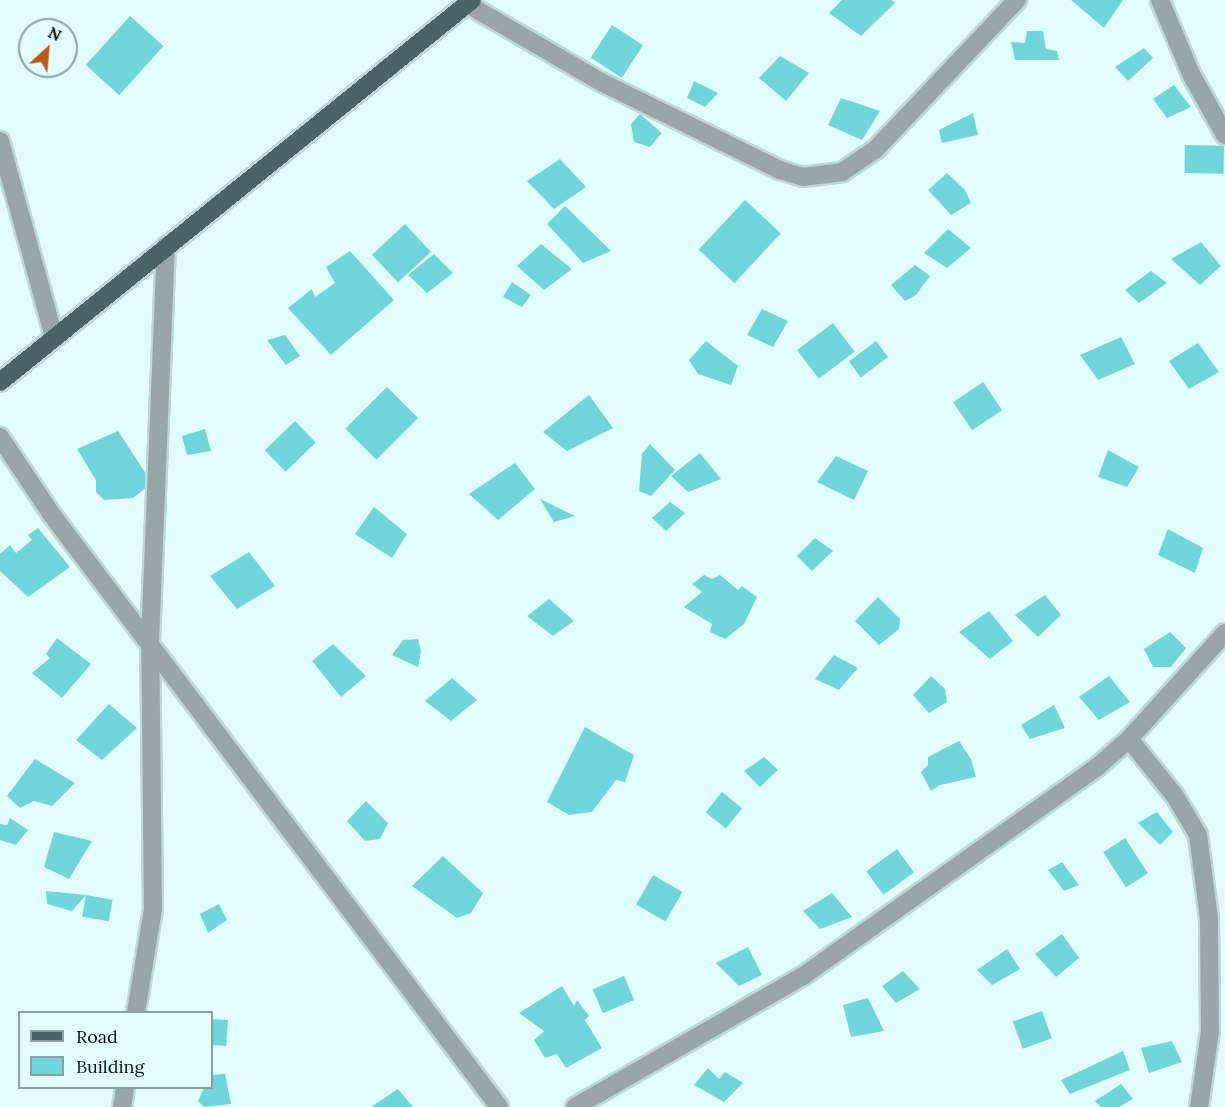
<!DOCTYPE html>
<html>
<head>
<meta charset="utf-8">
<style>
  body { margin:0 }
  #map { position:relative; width:1225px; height:1107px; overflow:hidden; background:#e1fdfe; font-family:Lora,serif }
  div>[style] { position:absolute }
  .building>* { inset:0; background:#71d6db; transform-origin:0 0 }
  .roads { filter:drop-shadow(2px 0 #bed8d9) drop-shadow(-2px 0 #bed8d9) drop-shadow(0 2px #bed8d9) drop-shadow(0 -2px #bed8d9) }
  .minor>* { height:18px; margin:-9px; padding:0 9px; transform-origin:9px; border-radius:9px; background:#98a6a7 }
  .major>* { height:18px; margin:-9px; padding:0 9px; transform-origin:9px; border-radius:9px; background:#4a6466 }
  span { translate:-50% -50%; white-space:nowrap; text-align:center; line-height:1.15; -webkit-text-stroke:4.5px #e1fdfe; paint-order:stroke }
  .legend { position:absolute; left:18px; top:1011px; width:195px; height:78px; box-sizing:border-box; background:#e1fdfe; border:2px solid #8a9fa0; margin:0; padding:8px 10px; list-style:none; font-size:18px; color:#071314 }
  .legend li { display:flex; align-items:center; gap:12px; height:30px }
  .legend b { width:30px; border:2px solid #8a9fa0 }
  .north { position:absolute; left:18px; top:18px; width:60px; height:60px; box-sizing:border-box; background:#e1fdfe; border:2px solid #8a9fa0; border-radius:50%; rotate:26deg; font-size:16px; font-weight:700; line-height:24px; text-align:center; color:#071314 }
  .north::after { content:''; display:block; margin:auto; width:21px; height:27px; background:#b85914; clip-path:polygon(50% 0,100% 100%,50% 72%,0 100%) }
</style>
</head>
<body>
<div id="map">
  <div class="building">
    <i style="clip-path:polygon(842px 0,891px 0,895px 3px,861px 36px,829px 13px)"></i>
    <i style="clip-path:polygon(1071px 0,1123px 0,1104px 28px)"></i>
    <i style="left:130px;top:16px;width:45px;height:66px;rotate:42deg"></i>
    <i style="left:612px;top:25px;width:37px;height:39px;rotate:33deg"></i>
    <i style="clip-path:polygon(1027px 31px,1043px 31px,1046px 49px,1057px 51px,1059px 60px,1015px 60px,1011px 42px,1025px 43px)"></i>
    <i style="clip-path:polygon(1144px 48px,1153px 58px,1128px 81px,1115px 67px)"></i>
    <i style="clip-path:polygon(780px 56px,809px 73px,786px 101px,759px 78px)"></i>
    <i style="clip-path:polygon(694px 81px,718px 93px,705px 107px,687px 98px)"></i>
    <i style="clip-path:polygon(1174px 85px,1191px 107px,1167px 118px,1153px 99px)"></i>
    <i style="clip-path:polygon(841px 98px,880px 111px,862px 140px,828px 125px)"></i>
    <i style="clip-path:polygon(973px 113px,978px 135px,942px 143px,939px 130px)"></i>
    <i style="clip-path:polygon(640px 114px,662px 133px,650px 147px,634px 142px,631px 124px)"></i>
    <i style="left:1185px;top:145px;width:39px;height:28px;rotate:1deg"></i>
    <i style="clip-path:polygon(560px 159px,586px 187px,554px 209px,527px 181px)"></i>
    <i style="clip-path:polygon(947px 173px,965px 190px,971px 203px,951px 215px,928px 190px)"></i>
    <i style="left:745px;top:200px;width:49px;height:68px;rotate:43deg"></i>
    <i style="clip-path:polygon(565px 206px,611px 251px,583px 263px,547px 224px)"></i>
    <i style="left:405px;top:224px;width:38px;height:45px;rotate:47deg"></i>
    <i style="clip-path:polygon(948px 229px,971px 248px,947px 268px,924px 253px)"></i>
    <i style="clip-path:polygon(1201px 242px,1221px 266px,1200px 285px,1171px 259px)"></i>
    <i style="clip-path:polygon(541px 244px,572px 269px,544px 290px,517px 266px)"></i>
    <i style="clip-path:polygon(350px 251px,394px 300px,331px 355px,288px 308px,312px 289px,315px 297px,335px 283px,326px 267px)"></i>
    <i style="clip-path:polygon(434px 254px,453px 273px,427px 293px,408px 275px)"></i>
    <i style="clip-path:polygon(915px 265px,930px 276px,916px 295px,905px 301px,891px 285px)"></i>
    <i style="clip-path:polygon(1151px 271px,1167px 283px,1139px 303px,1125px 290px)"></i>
    <i style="clip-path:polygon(512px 282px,531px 295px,522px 307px,503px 297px)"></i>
    <i style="clip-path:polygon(762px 309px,788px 321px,773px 347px,747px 335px)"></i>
    <i style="left:833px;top:323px;width:36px;height:45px;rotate:53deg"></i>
    <i style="clip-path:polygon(285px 335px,300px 356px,286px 365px,267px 340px)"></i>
    <i style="clip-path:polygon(1121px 337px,1135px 364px,1098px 380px,1080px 355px)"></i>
    <i style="clip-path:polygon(706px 341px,738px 366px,731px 385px,698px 374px,689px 360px)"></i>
    <i style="left:876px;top:341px;width:20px;height:34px;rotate:53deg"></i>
    <i style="clip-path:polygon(1198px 343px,1219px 372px,1189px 389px,1169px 361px)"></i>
    <i style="left:983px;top:382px;width:34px;height:36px;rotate:56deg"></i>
    <i style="left:387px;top:387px;width:44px;height:59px;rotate:45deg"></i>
    <i style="clip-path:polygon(589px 395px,613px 428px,567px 451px,543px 432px)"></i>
    <i style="left:295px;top:421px;width:30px;height:42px;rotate:46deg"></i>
    <i style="clip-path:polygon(205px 429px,211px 451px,187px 455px,182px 436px)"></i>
    <i style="clip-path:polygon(118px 431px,152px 483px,133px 498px,104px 500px,96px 492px,96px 480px,77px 449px)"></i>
    <i style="clip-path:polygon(650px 444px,675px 470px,651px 496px,639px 491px,642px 454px)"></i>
    <i style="clip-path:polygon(1108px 450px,1139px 467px,1127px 487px,1098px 477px)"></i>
    <i style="clip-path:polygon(700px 453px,721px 479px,688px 492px,671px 476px)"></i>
    <i style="clip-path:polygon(836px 456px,868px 471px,854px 500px,817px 482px)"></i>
    <i style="clip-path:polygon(515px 463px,535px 489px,498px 520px,469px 494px)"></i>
    <i style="clip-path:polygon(540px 499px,575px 516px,554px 522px)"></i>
    <i style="clip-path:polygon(670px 502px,685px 513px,666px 531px,652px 518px)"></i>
    <i style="clip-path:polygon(374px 507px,407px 534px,392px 558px,355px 534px)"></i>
    <i style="clip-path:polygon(38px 528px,70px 567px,28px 597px,0 571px,0 554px,10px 545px,16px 553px,32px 540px,28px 535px)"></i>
    <i style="clip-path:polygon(1168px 529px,1203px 548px,1195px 573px,1158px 555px)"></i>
    <i style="clip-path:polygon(815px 538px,833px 551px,812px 571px,797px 556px)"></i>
    <i style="clip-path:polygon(249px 552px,275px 586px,237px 609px,210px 576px)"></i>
    <i style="clip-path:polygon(704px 575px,712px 579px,720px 575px,738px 590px,742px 586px,757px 597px,744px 624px,725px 639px,710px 632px,712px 624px,684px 607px,702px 592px,692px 584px)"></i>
    <i style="clip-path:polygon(1045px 595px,1061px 615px,1038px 637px,1015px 615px)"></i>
    <i style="clip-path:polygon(878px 597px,900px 619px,899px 629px,879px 645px,855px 621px)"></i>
    <i style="clip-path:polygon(549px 599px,574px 621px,553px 636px,527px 616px)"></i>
    <i style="clip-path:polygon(989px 611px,1013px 641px,990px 659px,959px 632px)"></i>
    <i style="clip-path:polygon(1170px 632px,1186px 648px,1171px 667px,1153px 667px,1144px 649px)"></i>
    <i style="clip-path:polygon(57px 638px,91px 664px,62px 698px,32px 673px,50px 658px,46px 654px)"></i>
    <i style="clip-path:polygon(418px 639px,421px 651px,418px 667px,392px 655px,403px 640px)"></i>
    <i style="clip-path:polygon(333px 644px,366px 676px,341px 697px,312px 661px)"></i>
    <i style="clip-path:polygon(834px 655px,858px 668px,839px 690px,815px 679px)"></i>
    <i style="clip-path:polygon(931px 676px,945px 689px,947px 702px,929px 713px,913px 695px)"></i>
    <i style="clip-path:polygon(1109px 676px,1130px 702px,1099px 720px,1079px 697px)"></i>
    <i style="clip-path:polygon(452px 678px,477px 700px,451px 721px,425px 701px)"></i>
    <i style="clip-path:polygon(109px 704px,137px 728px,102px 760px,76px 740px)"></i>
    <i style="clip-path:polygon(1054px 705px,1065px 728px,1030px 739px,1021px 725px)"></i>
    <i style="clip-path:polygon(585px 727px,634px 755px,625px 782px,616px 780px,592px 812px,569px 815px,547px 802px)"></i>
    <i style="clip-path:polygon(959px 741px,971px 759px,976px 777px,940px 785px,931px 791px,921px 772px,928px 765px,928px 757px)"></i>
    <i style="clip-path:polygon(764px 757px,778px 770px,760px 787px,744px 771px)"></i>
    <i style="clip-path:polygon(35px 759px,75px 783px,52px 806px,34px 801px,20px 808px,7px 796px)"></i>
    <i style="left:722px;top:792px;width:26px;height:26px;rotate:39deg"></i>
    <i style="clip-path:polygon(366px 801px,388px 823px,380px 839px,365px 841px,347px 821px)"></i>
    <i style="clip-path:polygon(1157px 812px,1173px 832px,1160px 845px,1138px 823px)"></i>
    <i style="clip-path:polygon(10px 818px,28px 830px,16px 845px,0 840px,0 824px,7px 825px)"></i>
    <i style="clip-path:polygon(54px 832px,92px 841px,69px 879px,44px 867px)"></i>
    <i style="left:1125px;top:838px;width:42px;height:26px;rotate:57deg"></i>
    <i style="left:897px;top:849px;width:29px;height:38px;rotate:54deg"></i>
    <i style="clip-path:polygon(443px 856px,483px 893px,471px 913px,457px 918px,412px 886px)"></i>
    <i style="clip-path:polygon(1062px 862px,1079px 885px,1064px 891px,1048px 870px)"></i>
    <i style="left:653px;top:875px;width:34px;height:34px;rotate:30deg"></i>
    <i style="clip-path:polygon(46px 891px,86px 895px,72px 911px,47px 904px)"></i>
    <i style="clip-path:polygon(832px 893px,852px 917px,820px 929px,803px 911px)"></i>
    <i style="left:86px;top:895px;width:27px;height:22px;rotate:10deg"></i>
    <i style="clip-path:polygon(219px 904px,227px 920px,208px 933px,200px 914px)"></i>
    <i style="clip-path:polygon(1062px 934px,1079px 958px,1056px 977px,1035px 954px)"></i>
    <i style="clip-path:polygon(748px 947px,762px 975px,739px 986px,716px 963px)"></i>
    <i style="clip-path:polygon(1007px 949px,1020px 969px,992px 985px,977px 970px)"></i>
    <i style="clip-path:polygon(903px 971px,920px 989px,896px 1003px,882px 986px)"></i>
    <i style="left:624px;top:976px;width:26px;height:34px;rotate:67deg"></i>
    <i style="clip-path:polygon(562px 986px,574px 1006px,577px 1000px,589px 1016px,585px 1020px,602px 1048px,566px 1068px,557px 1054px,545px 1058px,534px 1040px,544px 1031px,519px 1013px)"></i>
    <i style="clip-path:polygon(868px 998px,884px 1031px,851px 1037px,843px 1005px)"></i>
    <i style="left:1042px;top:1011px;width:29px;height:31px;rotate:70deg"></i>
    <i style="left:212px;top:1019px;width:16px;height:26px;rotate:4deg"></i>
    <i style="clip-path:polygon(1172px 1041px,1182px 1062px,1149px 1073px,1141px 1048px)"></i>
    <i style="clip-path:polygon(1123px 1051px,1130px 1070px,1070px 1094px,1061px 1080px)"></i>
    <i style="clip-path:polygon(708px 1068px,719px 1079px,725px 1072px,743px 1083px,724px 1102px,694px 1085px)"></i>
    <i style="clip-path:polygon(225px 1074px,231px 1104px,204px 1107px,198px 1101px,204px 1088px,212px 1088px,212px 1075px)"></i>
    <i style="clip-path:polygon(1121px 1084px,1133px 1099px,1119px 1107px,1101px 1107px,1095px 1101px)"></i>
    <i style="clip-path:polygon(398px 1089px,413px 1107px,371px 1107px)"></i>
  </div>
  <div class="roads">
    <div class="minor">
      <i style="left:1160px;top:0;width:80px;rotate:67.3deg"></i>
      <i style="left:1191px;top:74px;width:70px;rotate:60.9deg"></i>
      <i style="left:467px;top:4px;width:155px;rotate:30.2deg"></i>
      <i style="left:601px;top:82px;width:199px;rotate:26.2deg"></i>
      <i style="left:780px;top:170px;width:24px;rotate:17deg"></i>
      <i style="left:803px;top:177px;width:39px;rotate:-7deg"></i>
      <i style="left:842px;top:172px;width:40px;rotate:-34deg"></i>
      <i style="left:875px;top:150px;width:207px;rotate:-46.6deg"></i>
      <i style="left:0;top:141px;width:203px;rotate:74.6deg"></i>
      <i style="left:0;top:437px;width:94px;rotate:56.3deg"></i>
      <i style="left:52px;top:515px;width:742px;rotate:52.94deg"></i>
      <i style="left:1129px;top:739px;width:73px;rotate:51.1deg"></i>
      <i style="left:1175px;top:796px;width:45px;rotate:59.5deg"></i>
      <i style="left:1198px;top:835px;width:84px;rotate:82.5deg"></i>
      <i style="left:1209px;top:918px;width:113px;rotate:89.5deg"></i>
      <i style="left:1210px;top:1031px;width:77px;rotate:98.2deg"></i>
      <i style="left:136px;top:1012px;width:104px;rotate:-80.6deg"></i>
      <i style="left:153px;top:909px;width:267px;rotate:-90.6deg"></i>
      <i style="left:150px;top:642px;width:396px;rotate:-87.7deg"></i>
      <i style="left:122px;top:1107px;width:19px;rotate:-81deg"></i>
      <i style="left:575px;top:1107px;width:263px;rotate:-29.9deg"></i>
      <i style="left:803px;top:976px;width:359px;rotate:-35.4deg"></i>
      <i style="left:1096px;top:768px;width:44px;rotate:-41.3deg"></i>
      <i style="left:1129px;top:739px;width:143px;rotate:-47.8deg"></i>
    </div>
    <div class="major">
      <i style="left:0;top:382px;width:607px;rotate:-38.98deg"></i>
    </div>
  </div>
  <ul class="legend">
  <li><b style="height:8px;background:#4a6466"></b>Road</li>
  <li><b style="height:16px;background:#71d6db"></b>Building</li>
  </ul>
  <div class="north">N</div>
</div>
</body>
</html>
